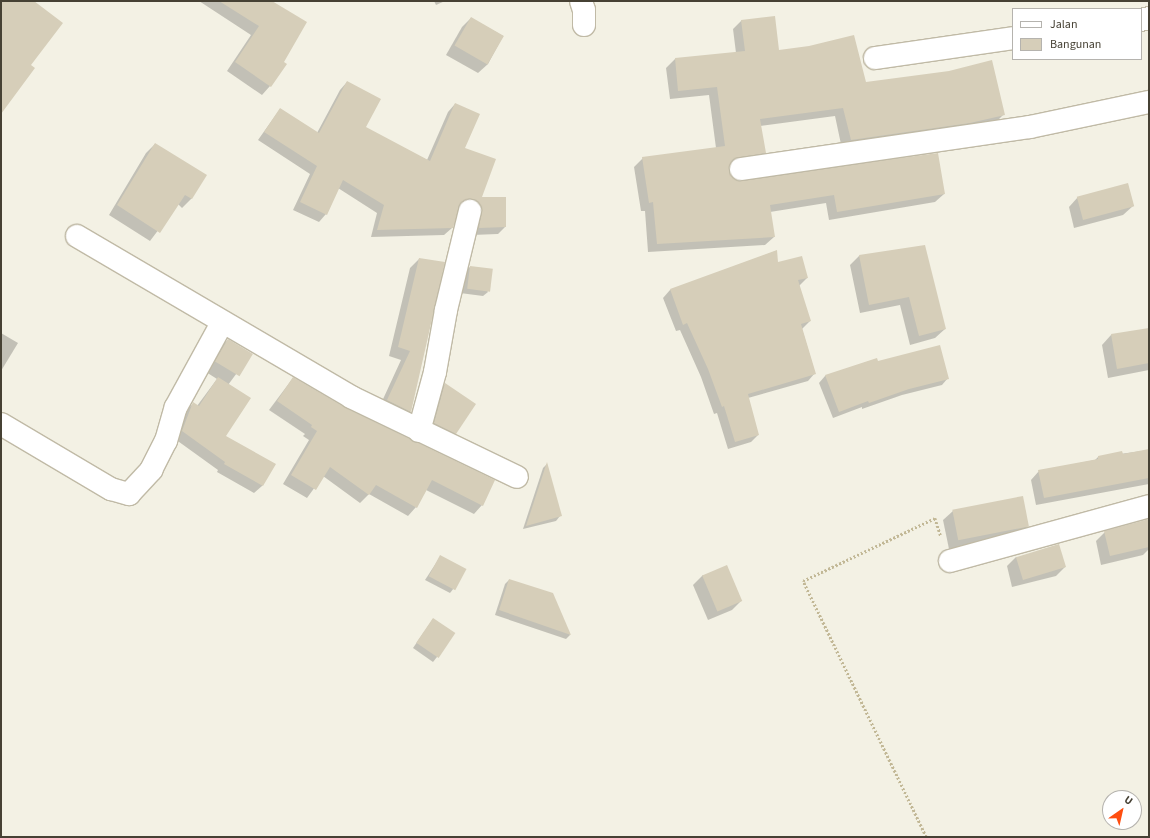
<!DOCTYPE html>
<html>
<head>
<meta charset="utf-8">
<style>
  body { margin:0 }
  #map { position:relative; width:1150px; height:838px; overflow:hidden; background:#f3f1e4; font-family:"Source Sans 3",sans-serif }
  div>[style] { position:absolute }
  .shadow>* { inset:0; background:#0003 }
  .building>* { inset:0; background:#d6ceb9; transform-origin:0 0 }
  .path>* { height:2.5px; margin-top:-1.25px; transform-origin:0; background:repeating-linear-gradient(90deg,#c2b896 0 2px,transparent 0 4px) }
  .roads { filter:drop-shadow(1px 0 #c0baa6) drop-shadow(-1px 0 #c0baa6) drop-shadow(0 1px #c0baa6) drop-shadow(0 -1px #c0baa6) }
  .minor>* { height:22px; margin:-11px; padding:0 11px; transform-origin:11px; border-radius:11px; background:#fff }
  span { translate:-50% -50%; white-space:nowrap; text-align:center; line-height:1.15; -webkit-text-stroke:3.5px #fff; paint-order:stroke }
  .frame { position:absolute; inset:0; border:2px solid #464134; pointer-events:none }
  .legend { position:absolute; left:1012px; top:8px; width:130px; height:52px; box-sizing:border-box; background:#fff; border:1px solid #b5b3ae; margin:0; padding:5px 7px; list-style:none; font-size:12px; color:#464134 }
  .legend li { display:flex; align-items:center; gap:8px; height:20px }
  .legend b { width:20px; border:1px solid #b5b3ae }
  .north { position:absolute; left:1102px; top:790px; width:40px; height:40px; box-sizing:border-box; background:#fff; border:1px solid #b5b3ae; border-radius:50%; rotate:34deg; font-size:11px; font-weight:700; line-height:16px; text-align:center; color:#464134 }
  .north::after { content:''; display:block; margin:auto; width:14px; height:18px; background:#ff4e10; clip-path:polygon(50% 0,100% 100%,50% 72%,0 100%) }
</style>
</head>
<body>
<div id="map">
  <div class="shadow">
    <i style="clip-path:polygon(199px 1px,270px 1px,270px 86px,262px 95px,227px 71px,251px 35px)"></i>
    <i style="clip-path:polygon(434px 1px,445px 1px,436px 5px)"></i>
    <i style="clip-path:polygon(471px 18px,503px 36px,488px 64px,478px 73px,446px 55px,462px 27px)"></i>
    <i style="clip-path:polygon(742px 20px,778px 51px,865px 83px,1004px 114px,995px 123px,842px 149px,835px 116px,760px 126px,765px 152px,756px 161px,729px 165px,731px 178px,743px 182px,944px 194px,935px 202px,829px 220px,826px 203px,770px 212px,774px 237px,765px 245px,648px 252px,645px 211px,641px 211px,634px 167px,643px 158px,716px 148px,709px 95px,670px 99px,666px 68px,675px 59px,736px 53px,733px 29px)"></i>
    <i style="clip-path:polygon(347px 82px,365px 128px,427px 160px,448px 112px,455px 104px,464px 148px,480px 198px,505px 227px,498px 234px,472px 235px,465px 206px,458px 208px,452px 228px,444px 235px,371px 237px,377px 213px,338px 188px,326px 214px,319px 222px,293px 210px,310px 174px,258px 140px,280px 109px,317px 133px,340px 90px)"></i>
    <i style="clip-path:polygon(155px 144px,192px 198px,182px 208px,178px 204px,150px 241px,109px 215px,146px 153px)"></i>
    <i style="clip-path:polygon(1078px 197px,1133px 206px,1123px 215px,1074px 228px,1069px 207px)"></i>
    <i style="clip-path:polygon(924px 246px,945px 329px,935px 338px,910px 345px,900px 305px,860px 313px,850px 265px,859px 256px)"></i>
    <i style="clip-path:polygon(776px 251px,777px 263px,807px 278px,799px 286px,810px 321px,802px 329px,815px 373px,808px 381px,748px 398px,758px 435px,751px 442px,728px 449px,717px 413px,714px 414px,701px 377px,680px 330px,676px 331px,663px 298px,670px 290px)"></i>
    <i style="clip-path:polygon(419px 259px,410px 412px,401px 421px,378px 410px,401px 360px,389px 356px,410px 268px)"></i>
    <i style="clip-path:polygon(470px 267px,488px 292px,483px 296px,460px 293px,465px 271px)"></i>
    <i style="clip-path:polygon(1149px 329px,1149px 370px,1108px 378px,1102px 345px,1111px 335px)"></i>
    <i style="clip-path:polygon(1px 333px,18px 343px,1px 371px)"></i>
    <i style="clip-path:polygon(228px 340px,251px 354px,228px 385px,224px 437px,274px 464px,262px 486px,254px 493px,217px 472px,218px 470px,175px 439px,185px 411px,193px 404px,197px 406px,217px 379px,206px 372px,218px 349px)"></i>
    <i style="clip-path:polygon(876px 359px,877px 362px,948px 378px,942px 385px,902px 395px,862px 409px,862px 407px,833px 418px,819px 383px,825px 376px)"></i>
    <i style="clip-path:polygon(293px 378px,482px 505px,474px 514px,426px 490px,416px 507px,408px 516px,369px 494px,360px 503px,323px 476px,307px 498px,283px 484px,309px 440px,303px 436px,305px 434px,269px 410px)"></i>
    <i style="clip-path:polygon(445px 384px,456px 433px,451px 438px,430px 428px,441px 388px)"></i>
    <i style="clip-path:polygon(1149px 450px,1149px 484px,1036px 505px,1031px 480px,1039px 471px,1095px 460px,1098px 457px)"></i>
    <i style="clip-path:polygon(547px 464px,560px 516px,556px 521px,523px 529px,543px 468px)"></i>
    <i style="clip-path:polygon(953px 511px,1028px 526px,1019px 535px,949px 549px,943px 520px)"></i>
    <i style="clip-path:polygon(1149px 531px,1149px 549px,1143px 555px,1101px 565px,1096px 541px,1105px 532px)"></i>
    <i style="clip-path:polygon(440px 557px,454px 588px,450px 593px,425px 580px)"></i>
    <i style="clip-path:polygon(1016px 557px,1065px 567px,1056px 576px,1012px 587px,1007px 566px)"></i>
    <i style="clip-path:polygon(703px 575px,741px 601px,732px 610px,708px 620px,693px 585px)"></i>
    <i style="clip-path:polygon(509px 580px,552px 594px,570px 635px,566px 639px,495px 615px,505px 584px)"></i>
    <i style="clip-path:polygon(433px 619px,437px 657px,433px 662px,413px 648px)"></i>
  </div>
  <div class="building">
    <i style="clip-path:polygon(1px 1px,34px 1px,63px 23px,31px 65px,35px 68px,1px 114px)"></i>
    <i style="clip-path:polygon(219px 1px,272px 1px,307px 22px,284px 62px,287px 64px,271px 87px,235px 62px,259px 26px)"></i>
    <i style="clip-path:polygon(775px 16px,779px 50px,809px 46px,854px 35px,866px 82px,949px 71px,992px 60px,1005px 115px,970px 123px,851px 140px,843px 108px,760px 119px,766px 153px,733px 159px,729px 170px,736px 180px,938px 153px,945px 194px,837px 212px,834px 195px,770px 205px,775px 237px,657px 244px,653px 202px,649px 203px,642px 157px,725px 146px,717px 87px,678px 91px,675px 58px,745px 51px,741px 20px)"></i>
    <i style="left:471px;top:17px;width:38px;height:33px;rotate:30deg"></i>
    <i style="clip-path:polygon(347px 81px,381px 99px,366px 127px,430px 161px,455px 103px,480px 114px,465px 148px,496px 159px,482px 197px,506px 197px,506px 227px,479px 228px,482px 208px,473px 199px,461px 203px,453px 228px,377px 230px,384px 205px,343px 180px,327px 215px,300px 202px,317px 166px,264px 132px,280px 108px,319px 133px)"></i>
    <i style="clip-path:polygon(155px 143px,207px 175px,192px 199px,185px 195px,160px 233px,117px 205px)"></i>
    <i style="left:1128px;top:183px;width:24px;height:53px;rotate:75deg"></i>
    <i style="clip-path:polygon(925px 245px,946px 329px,919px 336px,909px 297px,869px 305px,859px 255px)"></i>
    <i style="clip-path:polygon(777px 250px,778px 262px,802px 256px,808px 278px,798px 280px,811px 321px,801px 324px,816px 374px,748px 394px,759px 435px,735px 442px,724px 406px,722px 407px,708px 369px,687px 323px,683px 325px,670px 289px)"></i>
    <i style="clip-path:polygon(419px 258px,445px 262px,411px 412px,387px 400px,410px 351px,398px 347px)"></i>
    <i style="left:470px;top:266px;width:23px;height:23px;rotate:7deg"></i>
    <i style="clip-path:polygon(1149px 328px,1149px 363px,1117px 369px,1111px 334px)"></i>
    <i style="left:228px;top:339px;width:29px;height:26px;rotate:31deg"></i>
    <i style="clip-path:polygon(940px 345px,949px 379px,909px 389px,869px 403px,868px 401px,839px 412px,825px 375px,877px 358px,878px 361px)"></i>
    <i style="clip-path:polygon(218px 377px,251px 398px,226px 436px,276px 464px,263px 486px,224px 464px,225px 462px,182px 431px,193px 402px,199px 406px)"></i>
    <i style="clip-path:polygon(293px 377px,346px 408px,495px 480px,483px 506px,432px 480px,417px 508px,376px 485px,369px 495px,330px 467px,316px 490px,291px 475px,317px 431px,311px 427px,312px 425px,277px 401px)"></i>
    <i style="clip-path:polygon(445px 383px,476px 404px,456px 434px,434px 423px)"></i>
    <i style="clip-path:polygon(1149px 449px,1149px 478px,1044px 498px,1038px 470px,1098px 459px,1098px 456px,1122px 451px,1123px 454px)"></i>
    <i style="clip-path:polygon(547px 462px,562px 516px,526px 526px)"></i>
    <i style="left:1023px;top:496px;width:31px;height:72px;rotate:79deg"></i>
    <i style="clip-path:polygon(1149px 519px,1149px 547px,1110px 556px,1104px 531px)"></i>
    <i style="left:1059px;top:544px;width:24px;height:45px;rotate:73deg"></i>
    <i style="left:440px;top:555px;width:30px;height:24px;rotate:28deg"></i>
    <i style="left:727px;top:565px;width:39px;height:27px;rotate:67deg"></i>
    <i style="clip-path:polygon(509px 579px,553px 593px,571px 635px,499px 610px)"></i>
    <i style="left:433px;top:618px;width:27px;height:30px;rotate:34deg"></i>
  </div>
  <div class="path">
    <i style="left:926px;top:837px;width:284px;rotate:-115.7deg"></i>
    <i style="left:803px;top:581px;width:146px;rotate:-25.5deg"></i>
    <i style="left:935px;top:518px;width:19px;rotate:72deg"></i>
  </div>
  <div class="roads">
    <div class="minor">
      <i style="left:581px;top:1px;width:9px;rotate:72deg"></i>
      <i style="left:584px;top:10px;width:15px;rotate:90deg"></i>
      <i style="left:1141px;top:20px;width:8px;rotate:-14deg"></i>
      <i style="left:875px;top:58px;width:139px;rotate:-8.2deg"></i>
      <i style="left:741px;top:169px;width:292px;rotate:-8.3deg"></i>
      <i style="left:1030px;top:127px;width:122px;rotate:-11.9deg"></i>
      <i style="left:77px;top:236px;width:318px;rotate:30.4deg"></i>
      <i style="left:351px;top:397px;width:184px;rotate:25.7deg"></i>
      <i style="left:1px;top:424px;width:128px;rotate:30.6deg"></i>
      <i style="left:111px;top:489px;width:19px;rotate:16deg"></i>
      <i style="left:129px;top:494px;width:33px;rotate:-47deg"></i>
      <i style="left:151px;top:470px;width:33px;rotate:-63deg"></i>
      <i style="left:166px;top:441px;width:35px;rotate:-74deg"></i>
      <i style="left:176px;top:407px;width:96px;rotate:-61.3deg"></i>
      <i style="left:419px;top:431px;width:61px;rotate:-74.8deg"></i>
      <i style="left:435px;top:372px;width:63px;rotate:-79.9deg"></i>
      <i style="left:446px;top:310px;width:102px;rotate:-76.4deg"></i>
      <i style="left:950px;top:561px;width:206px;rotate:-15.4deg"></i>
    </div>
  </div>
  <div class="frame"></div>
  <ul class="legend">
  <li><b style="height:5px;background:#fff"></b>Jalan</li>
  <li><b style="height:11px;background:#d6ceb9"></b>Bangunan</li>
  </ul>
  <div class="north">U</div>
</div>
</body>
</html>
